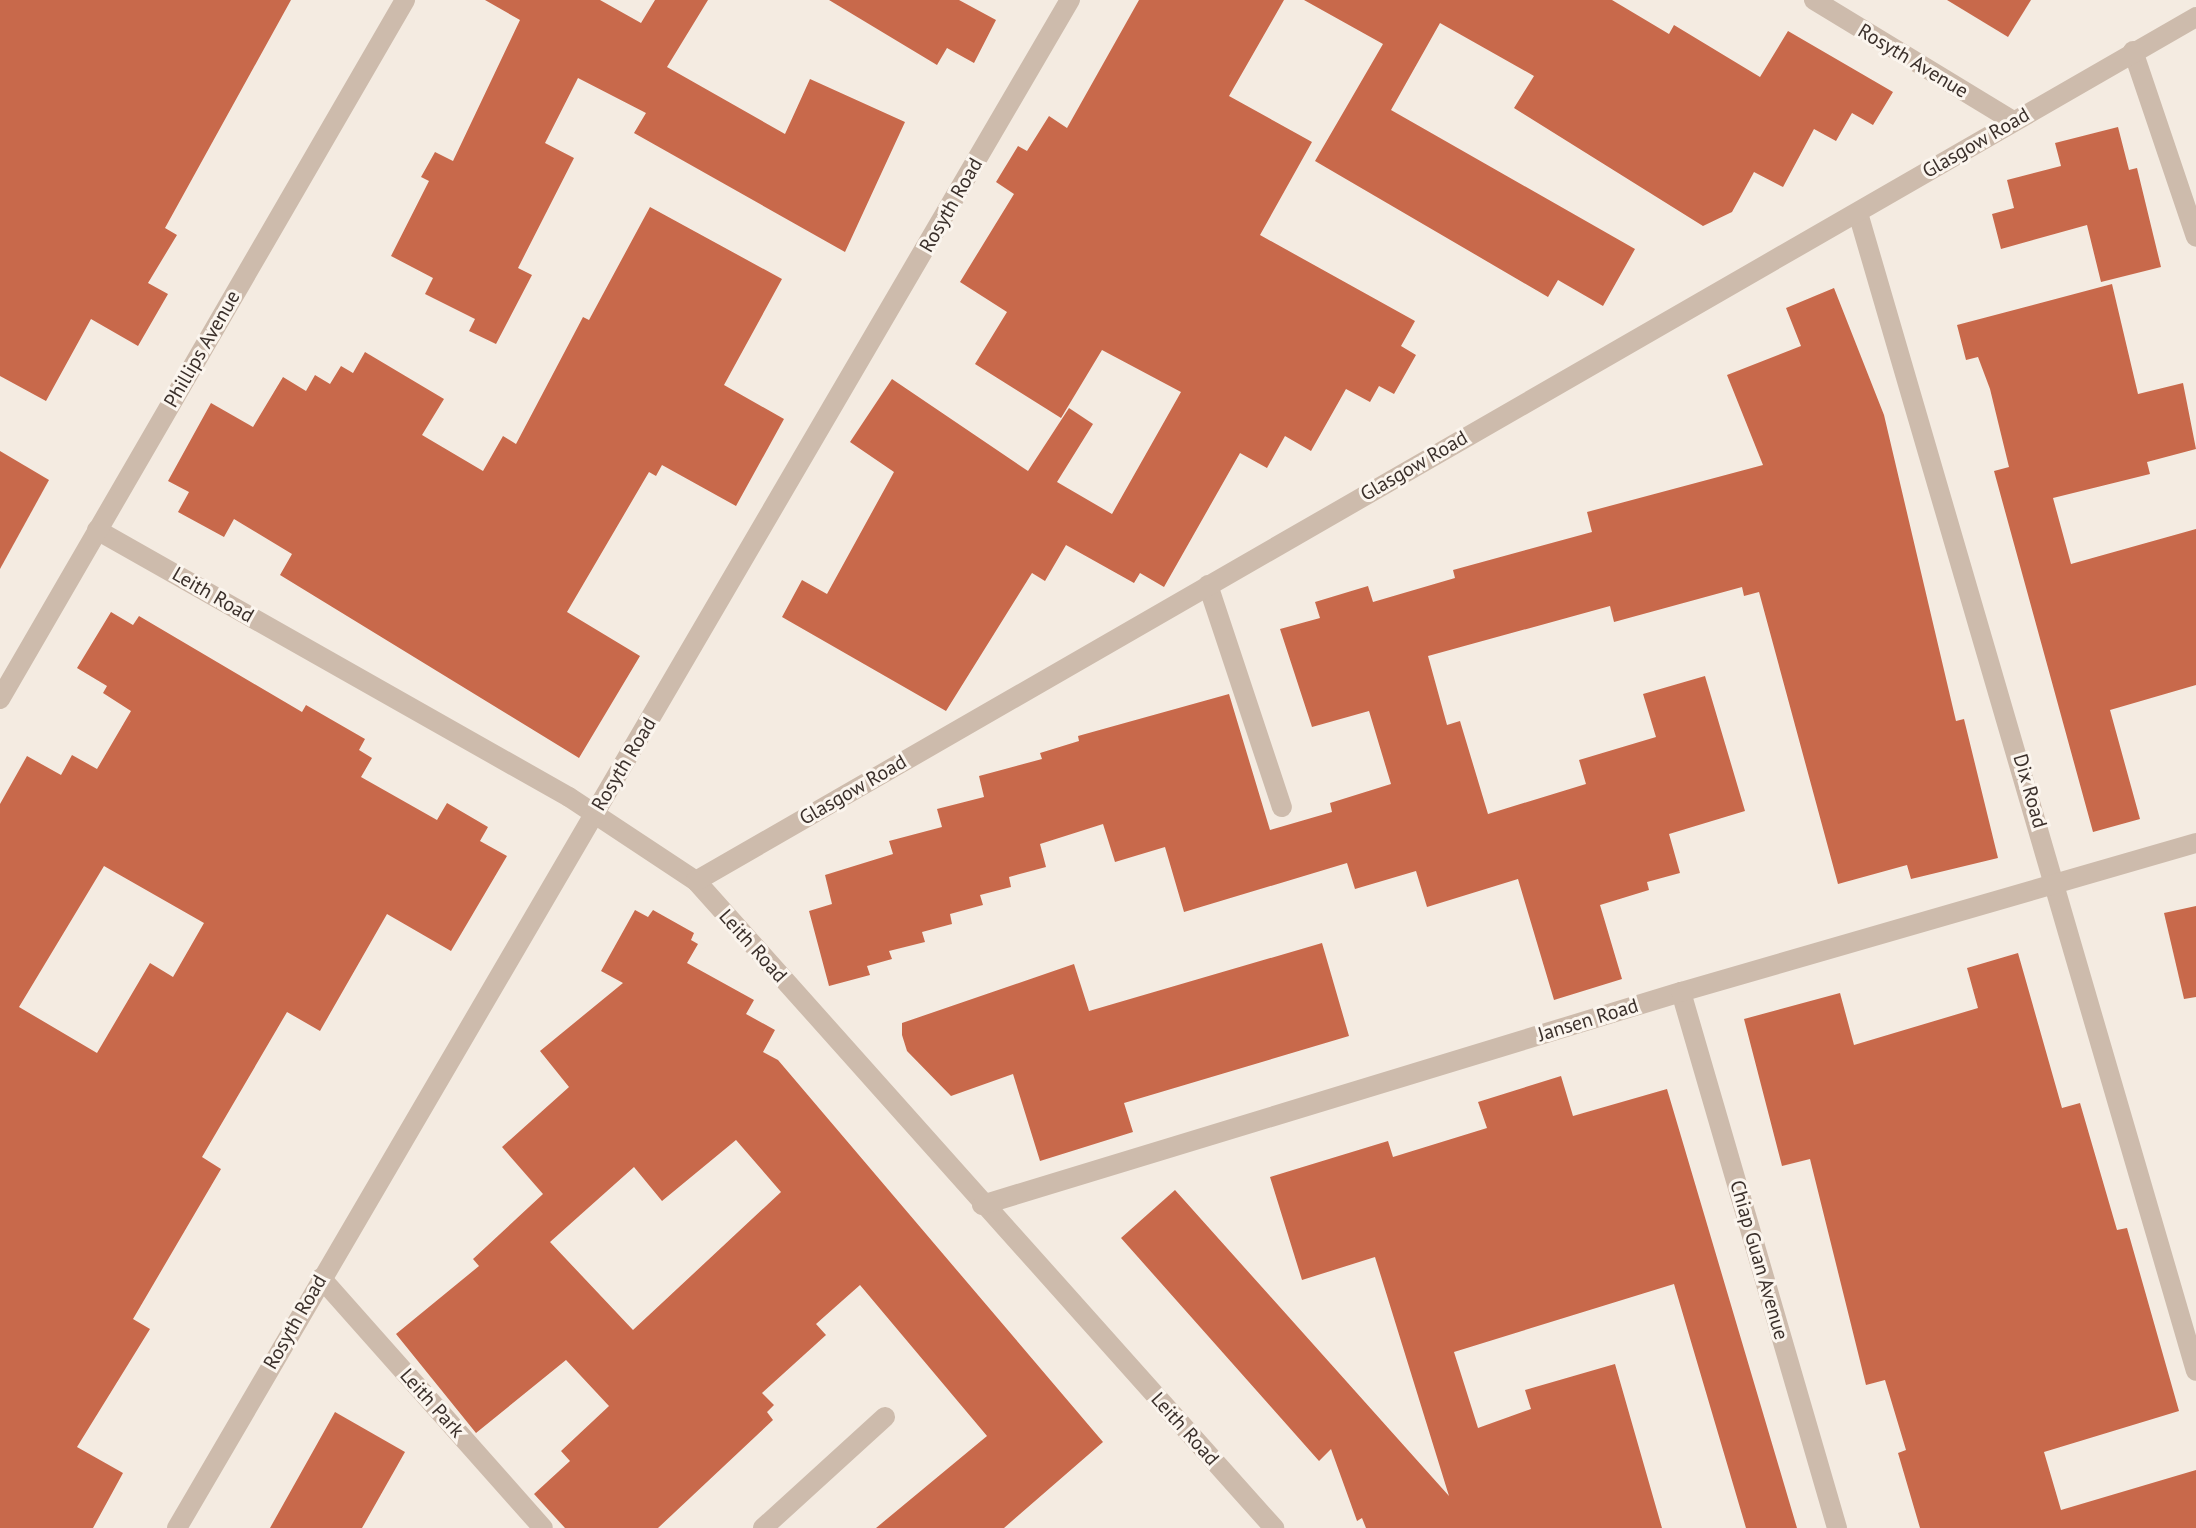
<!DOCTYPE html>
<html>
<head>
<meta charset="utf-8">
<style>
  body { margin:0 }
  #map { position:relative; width:2196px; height:1528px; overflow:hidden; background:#f4ebe1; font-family:"PT Sans",sans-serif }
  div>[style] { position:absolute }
  .building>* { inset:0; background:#c8694b }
  .street>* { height:20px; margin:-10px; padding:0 10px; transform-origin:10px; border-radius:10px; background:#cdbbac }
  span { translate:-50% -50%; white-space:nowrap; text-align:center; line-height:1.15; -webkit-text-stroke:6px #fbf5ee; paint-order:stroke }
  .street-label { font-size:20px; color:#3b302b }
</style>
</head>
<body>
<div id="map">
  <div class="building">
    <i style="clip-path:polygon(0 0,291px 0,165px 228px,177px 235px,148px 283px,168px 294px,138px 346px,91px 319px,46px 401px,0 376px)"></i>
    <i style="clip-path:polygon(485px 0,600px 0,641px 23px,655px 0,708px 0,667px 67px,785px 134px,810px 79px,905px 122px,845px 252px,634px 133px,646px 113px,578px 78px,545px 143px,574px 158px,518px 268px,532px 275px,496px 344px,469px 331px,475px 319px,425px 294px,433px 278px,391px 256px,429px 181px,421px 177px,435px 152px,453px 161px,520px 20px)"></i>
    <i style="clip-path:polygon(829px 0,959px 0,996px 20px,974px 63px,947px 48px,937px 65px)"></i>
    <i style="clip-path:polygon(1139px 0,1284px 0,1229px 96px,1312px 142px,1260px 235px,1415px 321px,1401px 346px,1416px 355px,1394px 394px,1379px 386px,1370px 402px,1346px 389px,1311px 451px,1285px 436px,1267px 468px,1240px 453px,1164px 587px,1140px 573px,1134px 583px,1066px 545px,1045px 581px,1032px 573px,946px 711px,782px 617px,802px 580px,827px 594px,894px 472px,850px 442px,892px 379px,1028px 471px,1069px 408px,1093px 424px,1057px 482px,1112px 514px,1181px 392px,1102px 350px,1061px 418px,975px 364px,1007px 312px,960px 282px,1014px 194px,996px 182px,1018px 146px,1027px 151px,1049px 116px,1067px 128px)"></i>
    <i style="clip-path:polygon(1304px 0,1612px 0,1669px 34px,1674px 25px,1760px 77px,1788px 31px,1893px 92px,1873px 125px,1852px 113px,1836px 141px,1814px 129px,1783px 187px,1754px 172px,1732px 212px,1703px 226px,1514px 108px,1534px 76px,1440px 23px,1391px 110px,1635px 249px,1603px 306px,1558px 280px,1548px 297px,1315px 161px,1383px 44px)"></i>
    <i style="clip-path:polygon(1947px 0,2031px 0,2008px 37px)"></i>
    <i style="clip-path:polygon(2118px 127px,2129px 170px,2137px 168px,2161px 267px,2101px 282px,2087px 225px,2001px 249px,1992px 214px,2014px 208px,2007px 180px,2061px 166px,2055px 143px)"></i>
    <i style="clip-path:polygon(650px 207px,782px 279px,724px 385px,784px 419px,736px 506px,662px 465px,656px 476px,649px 472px,567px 612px,640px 656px,579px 758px,280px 575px,292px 554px,234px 519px,224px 537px,178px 512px,189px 492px,168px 481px,211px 403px,253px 427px,283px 377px,306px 391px,315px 375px,330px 384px,341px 366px,353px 373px,365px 352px,444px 399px,422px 435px,483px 471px,503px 436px,516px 444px,583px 317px,589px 320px)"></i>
    <i style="clip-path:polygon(2112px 284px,2138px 394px,2183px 383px,2196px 449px,2147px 462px,2150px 474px,2053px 498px,2071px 564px,2196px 529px,2196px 685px,2110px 710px,2140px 819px,2093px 832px,1994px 471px,2009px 467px,1990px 389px,1978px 357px,1966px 360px,1957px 325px)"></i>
    <i style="clip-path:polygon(1834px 288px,1884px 415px,1956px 721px,1964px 719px,1998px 858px,1911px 879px,1907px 865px,1838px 884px,1759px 592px,1744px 596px,1742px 587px,1614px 622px,1610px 606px,1428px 656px,1447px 725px,1460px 721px,1488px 814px,1586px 784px,1579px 760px,1656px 737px,1643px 694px,1705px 676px,1745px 811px,1669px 834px,1680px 873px,1647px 882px,1649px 890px,1600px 905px,1622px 979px,1554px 1000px,1518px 879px,1427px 907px,1416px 871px,1355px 889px,1347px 863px,1184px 912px,1165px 847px,1115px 862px,1103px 824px,1040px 844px,1046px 867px,1009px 877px,1011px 887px,980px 895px,983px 905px,950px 914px,952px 924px,922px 932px,925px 942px,889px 951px,892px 959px,867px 966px,870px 975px,829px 986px,809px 911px,832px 904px,825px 875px,893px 854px,889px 841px,942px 827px,937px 809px,984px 797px,979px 776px,1042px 759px,1040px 753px,1079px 741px,1078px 736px,1229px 694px,1270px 830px,1332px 812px,1330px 803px,1391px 784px,1369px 711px,1312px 727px,1280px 629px,1320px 618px,1315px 602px,1368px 586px,1373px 602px,1455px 578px,1453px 570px,1592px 532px,1587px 512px,1763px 465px,1727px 375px,1801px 346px,1786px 308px)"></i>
    <i style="clip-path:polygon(0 451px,49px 480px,0 569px)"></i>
    <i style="clip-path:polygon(evenodd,111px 612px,133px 625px,139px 616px,302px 712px,306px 705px,365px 739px,359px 750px,372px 758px,361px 777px,437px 820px,447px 803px,488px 827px,480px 841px,507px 856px,451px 951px,387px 914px,320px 1031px,287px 1012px,202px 1157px,221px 1169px,133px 1319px,150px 1329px,77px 1447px,123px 1473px,93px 1528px,0 1528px,0 804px,27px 756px,61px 775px,72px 755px,97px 769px,131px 711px,103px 693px,107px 686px,77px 668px,111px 612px,104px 866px,204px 923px,173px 977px,150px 963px,97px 1053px,19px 1007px,104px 866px)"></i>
    <i style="clip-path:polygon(2196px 906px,2196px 997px,2184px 999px,2164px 913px)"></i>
    <i style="clip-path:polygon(evenodd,635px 910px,648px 917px,653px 910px,694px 933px,691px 940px,698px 944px,687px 963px,754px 1000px,746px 1014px,775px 1030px,763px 1052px,778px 1060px,1103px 1442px,1004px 1528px,876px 1528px,987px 1436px,860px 1285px,816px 1324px,826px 1335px,762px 1393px,774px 1405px,767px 1412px,773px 1420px,658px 1528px,565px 1528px,534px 1494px,570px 1461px,561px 1451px,609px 1406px,566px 1360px,476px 1433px,396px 1334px,479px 1266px,473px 1259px,543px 1194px,502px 1147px,569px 1087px,540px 1051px,623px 983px,601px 971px,635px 910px,736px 1140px,781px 1192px,633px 1330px,550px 1242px,634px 1167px,662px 1201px,736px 1140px)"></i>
    <i style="clip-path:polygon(1322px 943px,1349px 1036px,1124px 1103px,1133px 1132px,1040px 1161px,1013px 1074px,951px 1096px,907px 1051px,902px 1035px,902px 1023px,1074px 964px,1089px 1011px)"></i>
    <i style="clip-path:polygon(2018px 953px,2062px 1108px,2080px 1103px,2117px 1230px,2127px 1228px,2179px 1411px,2044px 1452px,2061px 1510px,2196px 1470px,2196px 1528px,1920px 1528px,1898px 1453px,1906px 1450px,1885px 1380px,1866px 1385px,1810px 1159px,1782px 1166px,1744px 1019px,1840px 993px,1854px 1045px,1978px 1008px,1967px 968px)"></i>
    <i style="clip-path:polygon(1561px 1076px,1573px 1116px,1667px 1089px,1797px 1528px,1746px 1528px,1674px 1284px,1454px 1352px,1478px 1428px,1531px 1409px,1525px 1390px,1615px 1364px,1662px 1528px,1366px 1528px,1362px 1518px,1357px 1521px,1331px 1449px,1319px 1461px,1121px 1238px,1175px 1190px,1449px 1496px,1375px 1257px,1302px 1280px,1270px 1177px,1388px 1141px,1393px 1157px,1487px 1128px,1478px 1102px)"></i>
    <i style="clip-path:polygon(335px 1412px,405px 1452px,388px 1482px,362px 1528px,270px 1528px)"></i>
  </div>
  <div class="street">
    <i style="left:1814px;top:0;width:233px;rotate:31.3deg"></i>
    <i style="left:2133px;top:51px;width:196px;rotate:71.3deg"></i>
    <i style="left:1858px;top:213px;width:1206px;rotate:73.73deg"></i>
    <i style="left:97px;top:530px;width:542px;rotate:29.5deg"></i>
    <i style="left:569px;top:797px;width:152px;rotate:33.5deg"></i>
    <i style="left:696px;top:881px;width:868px;rotate:48.22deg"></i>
    <i style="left:1208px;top:585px;width:234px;rotate:71.6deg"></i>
    <i style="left:0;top:699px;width:808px;rotate:-59.91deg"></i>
    <i style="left:696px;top:881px;width:1731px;rotate:-29.94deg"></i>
    <i style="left:1681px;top:992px;width:558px;rotate:73.77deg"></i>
    <i style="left:982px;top:1205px;width:731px;rotate:-16.95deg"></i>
    <i style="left:1681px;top:992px;width:536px;rotate:-16.14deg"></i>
    <i style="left:321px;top:1278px;width:334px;rotate:48.4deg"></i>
    <i style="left:177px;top:1528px;width:1770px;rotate:-59.7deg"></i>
    <i style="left:763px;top:1528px;width:165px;rotate:-42.3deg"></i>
  </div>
  <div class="street-label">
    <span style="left:1913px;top:61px;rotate:31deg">Rosyth Avenue</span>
    <span style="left:1976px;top:143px;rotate:-30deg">Glasgow Road</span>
    <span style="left:951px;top:205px;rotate:-60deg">Rosyth Road</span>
    <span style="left:202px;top:349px;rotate:-60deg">Phillips Avenue</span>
    <span style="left:1414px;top:466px;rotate:-30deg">Glasgow Road</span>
    <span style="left:213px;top:595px;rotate:30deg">Leith Road</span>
    <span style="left:624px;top:764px;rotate:-59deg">Rosyth Road</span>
    <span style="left:853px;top:790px;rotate:-30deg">Glasgow Road</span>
    <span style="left:2030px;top:791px;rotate:74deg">Dix Road</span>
    <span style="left:753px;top:946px;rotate:48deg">Leith Road</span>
    <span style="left:1588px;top:1020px;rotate:-17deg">Jansen Road</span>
    <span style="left:1759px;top:1260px;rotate:74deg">Chiap Guan Avenue</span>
    <span style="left:295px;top:1322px;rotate:-60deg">Rosyth Road</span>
    <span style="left:432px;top:1403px;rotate:48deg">Leith Park</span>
    <span style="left:1185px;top:1429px;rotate:48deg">Leith Road</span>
  </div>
</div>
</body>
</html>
